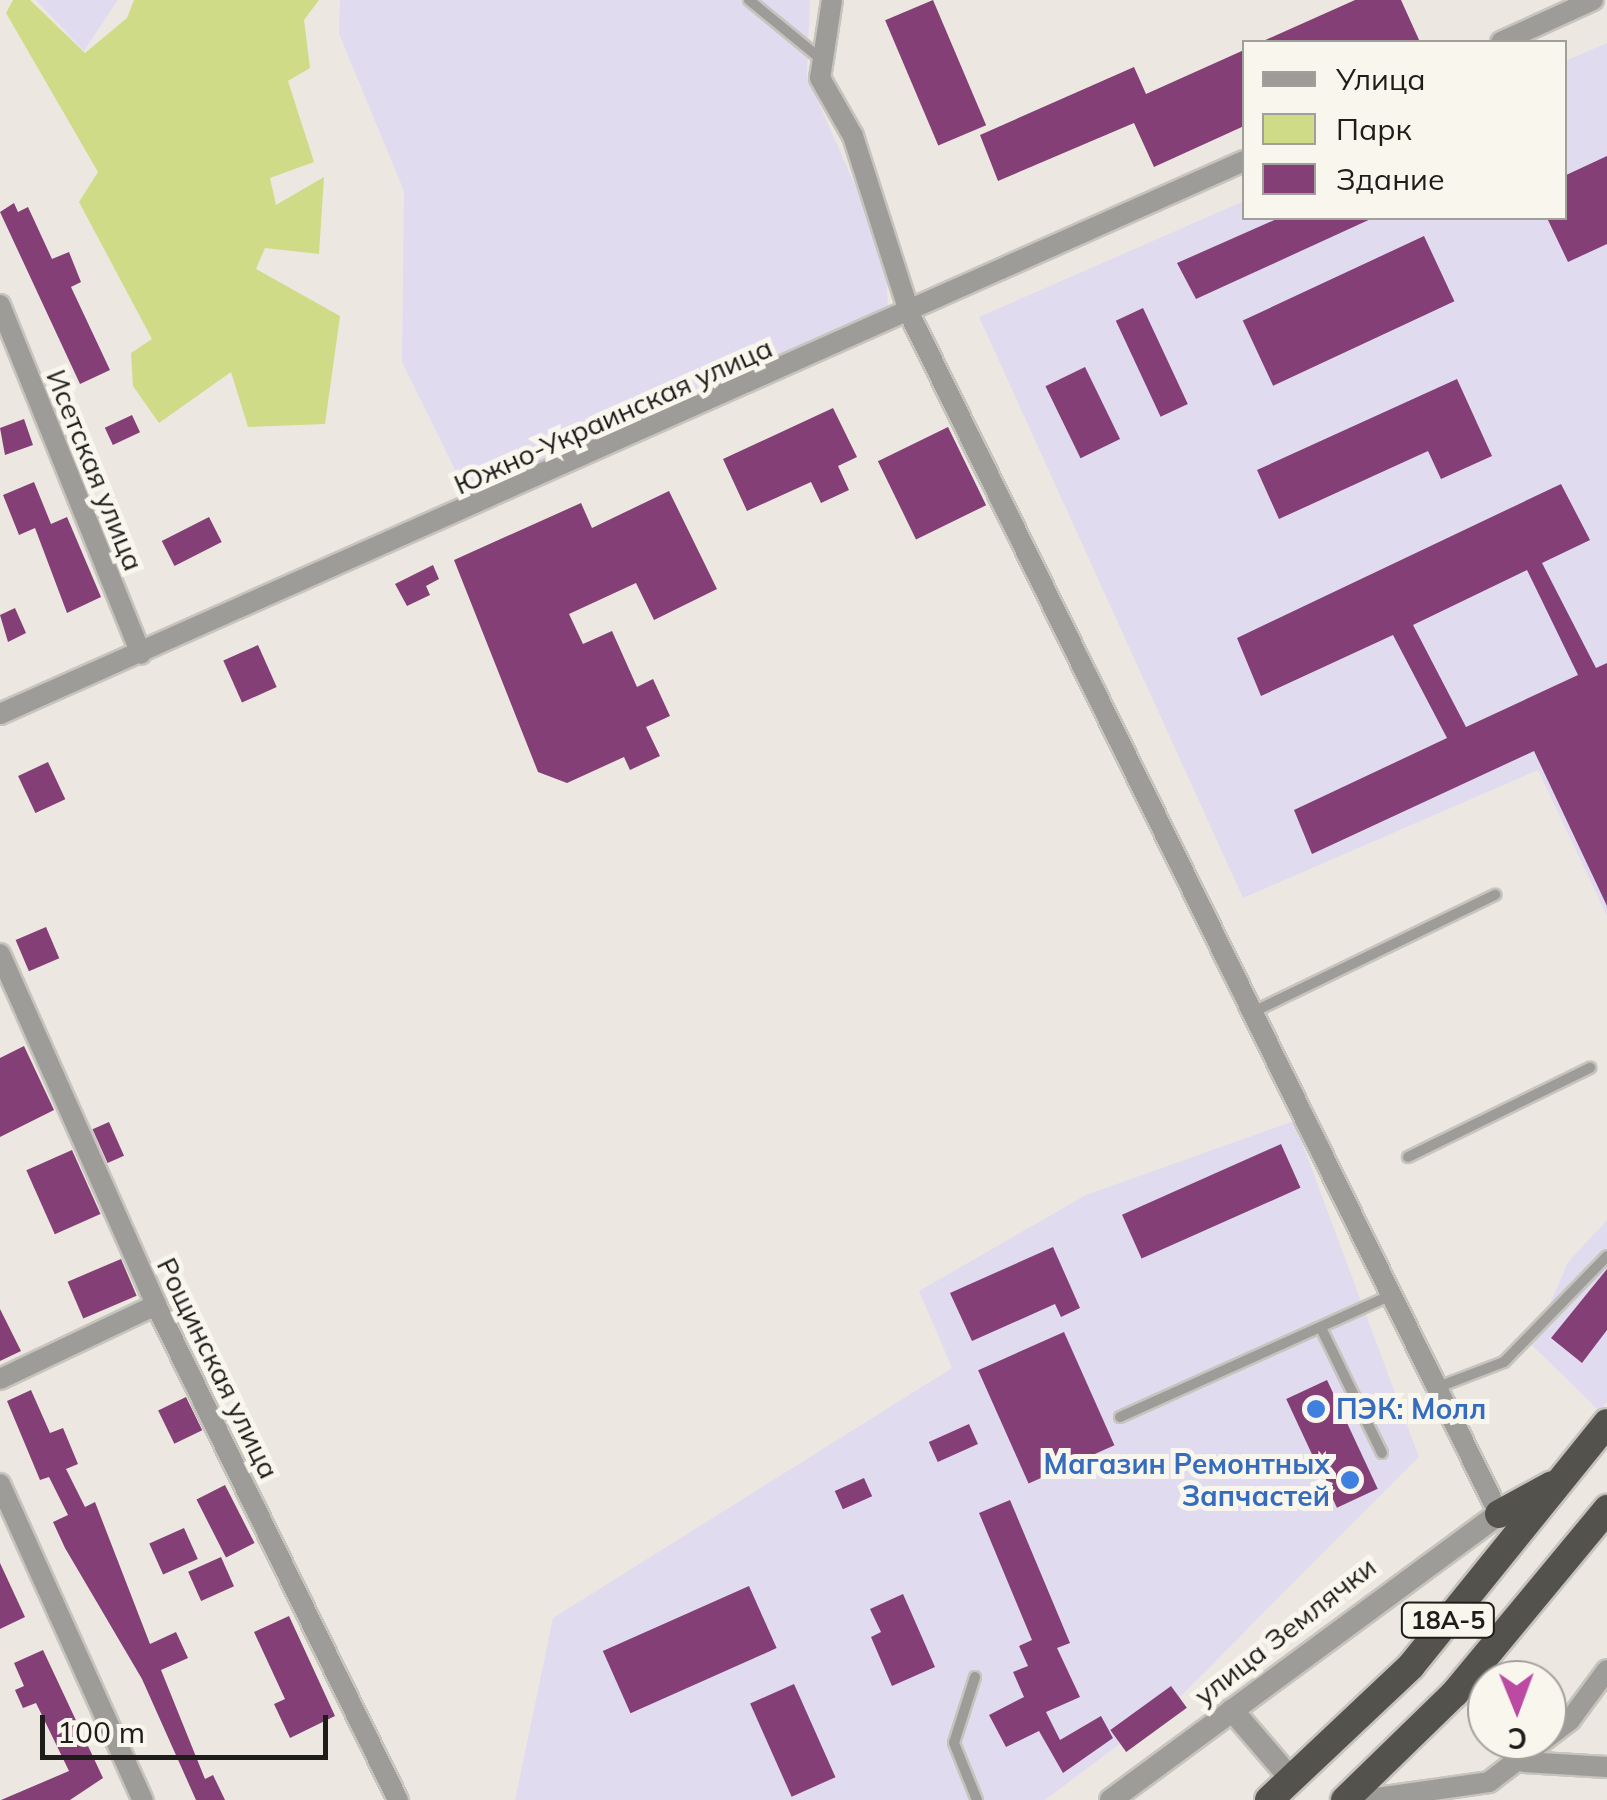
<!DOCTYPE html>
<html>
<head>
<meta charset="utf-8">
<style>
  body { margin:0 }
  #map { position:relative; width:1607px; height:1800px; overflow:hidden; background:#ece8e1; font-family:Mulish,sans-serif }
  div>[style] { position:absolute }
  .industrial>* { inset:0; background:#e1dbf0 }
  .green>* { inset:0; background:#cfdb87 }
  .building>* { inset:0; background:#853f77; transform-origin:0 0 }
  .roads { filter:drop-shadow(2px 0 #c7c3bd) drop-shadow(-2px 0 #c7c3bd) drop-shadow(0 2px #c7c3bd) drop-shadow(0 -2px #c7c3bd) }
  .service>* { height:10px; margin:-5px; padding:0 5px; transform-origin:5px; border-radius:5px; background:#9d9c99 }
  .minor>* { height:20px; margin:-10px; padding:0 10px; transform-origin:10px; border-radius:10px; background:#9d9c99 }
  .tertiary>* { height:22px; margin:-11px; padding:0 11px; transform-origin:11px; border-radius:11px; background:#9d9c99 }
  .trunk>* { height:28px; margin:-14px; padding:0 14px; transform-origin:14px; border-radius:14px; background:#54524c }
  .dots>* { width:28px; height:28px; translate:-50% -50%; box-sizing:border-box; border:5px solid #f9f6ee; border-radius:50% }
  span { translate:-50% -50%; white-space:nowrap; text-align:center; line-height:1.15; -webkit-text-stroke:10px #f9f6ee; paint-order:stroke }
  .shield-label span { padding:2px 8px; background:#f9f6ee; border:2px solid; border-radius:8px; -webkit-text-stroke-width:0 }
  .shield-label { font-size:25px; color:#1e1d1a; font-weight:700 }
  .street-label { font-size:28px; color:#1e1d1a }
  .shop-label { font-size:28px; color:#366cbe; font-weight:700 }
  .left { translate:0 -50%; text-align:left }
  .right { translate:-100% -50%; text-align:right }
  .legend { position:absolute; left:1242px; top:40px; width:325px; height:180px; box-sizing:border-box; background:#f9f6ee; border:2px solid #a19f99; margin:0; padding:12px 18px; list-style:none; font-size:30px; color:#1e1d1a }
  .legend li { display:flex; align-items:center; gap:20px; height:50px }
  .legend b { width:50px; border:2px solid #a19f99 }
  .north { position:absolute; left:1467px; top:1660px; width:100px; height:100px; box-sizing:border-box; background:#f9f6ee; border:2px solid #a19f99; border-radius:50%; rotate:179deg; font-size:28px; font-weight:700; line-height:40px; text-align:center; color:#1e1d1a }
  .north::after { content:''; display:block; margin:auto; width:35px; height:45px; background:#bc49a2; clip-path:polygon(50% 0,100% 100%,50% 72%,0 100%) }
  .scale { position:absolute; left:40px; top:1715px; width:288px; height:45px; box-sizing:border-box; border:5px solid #1e1d1a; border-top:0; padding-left:12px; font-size:30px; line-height:35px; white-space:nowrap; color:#1e1d1a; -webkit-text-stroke:8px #f9f6ee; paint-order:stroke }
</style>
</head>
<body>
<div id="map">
  <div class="industrial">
    <i style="clip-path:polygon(36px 0,118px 0,84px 51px)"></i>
    <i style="clip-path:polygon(340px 0,810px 0,807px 76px,886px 256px,888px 311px,468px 496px,402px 362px,404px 191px,339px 34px)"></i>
    <i style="clip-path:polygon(1607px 43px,1607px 916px,1538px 770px,1243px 898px,979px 317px,1244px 201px,1244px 218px,1564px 218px,1565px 61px)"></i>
    <i style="clip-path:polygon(1294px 1121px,1419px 1457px,1173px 1704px,1045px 1800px,515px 1800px,553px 1618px,952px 1368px,919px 1291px,1086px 1195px)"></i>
    <i style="clip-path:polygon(1607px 1220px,1607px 1401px,1600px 1412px,1532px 1345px,1568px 1262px)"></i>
  </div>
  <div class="green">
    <i style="clip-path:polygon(13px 0,30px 0,85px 53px,127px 18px,134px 0,319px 0,304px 20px,310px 68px,288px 81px,314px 162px,270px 178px,276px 205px,324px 177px,319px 254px,265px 248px,256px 269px,340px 316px,325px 424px,248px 427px,231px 372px,159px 423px,133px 386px,131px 353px,152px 339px,79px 202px,98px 172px,6px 13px)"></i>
  </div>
  <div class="building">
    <i style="left:933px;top:0;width:136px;height:52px;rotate:67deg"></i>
    <i style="clip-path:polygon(1355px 0,1401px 0,1420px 42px,1261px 42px)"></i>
    <i style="clip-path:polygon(1244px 50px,1244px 126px,1154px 167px,1134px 123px,998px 181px,980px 135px,1134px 67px,1146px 94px)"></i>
    <i style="clip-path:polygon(1607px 156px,1607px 244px,1568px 262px,1547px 218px,1564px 218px,1564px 176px)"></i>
    <i style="clip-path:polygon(14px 203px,18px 212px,28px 207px,52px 259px,69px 252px,81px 282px,71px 287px,110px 370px,80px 384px,0 212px)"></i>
    <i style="clip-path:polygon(1279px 218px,1373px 218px,1196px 299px,1177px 263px)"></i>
    <i style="left:1424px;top:236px;width:72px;height:200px;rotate:65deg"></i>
    <i style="left:1143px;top:308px;width:106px;height:30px;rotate:65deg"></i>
    <i style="left:1085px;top:367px;width:80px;height:44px;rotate:64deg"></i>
    <i style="clip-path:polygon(1457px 379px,1492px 456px,1441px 479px,1428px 451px,1279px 519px,1257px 470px)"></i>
    <i style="clip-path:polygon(833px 408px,857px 457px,838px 466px,849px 490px,821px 503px,811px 482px,747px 511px,723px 459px)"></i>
    <i style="left:132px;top:415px;width:19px;height:30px;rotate:65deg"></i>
    <i style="clip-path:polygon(24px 419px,33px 445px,5px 455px,0 428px)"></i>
    <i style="left:948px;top:427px;width:87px;height:78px;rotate:64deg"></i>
    <i style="clip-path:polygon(34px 482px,51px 524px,67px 517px,101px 597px,67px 613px,35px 528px,19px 535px,3px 495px)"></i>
    <i style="clip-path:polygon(evenodd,1561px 484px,1590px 540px,1542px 563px,1596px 668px,1607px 663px,1607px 906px,1534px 751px,1312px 854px,1294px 810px,1447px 738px,1393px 635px,1261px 696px,1237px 638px,1561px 484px,1527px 570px,1578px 675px,1466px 727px,1413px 625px,1527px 570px)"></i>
    <i style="clip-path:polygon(669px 491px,717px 589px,654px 620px,636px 583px,569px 614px,583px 644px,612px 631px,637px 687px,653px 679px,670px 716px,646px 727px,660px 756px,630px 770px,624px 757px,567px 783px,538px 772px,454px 560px,581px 503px,592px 528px)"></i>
    <i style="left:209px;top:517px;width:28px;height:53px;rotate:63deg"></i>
    <i style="clip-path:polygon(433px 565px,439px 579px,426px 586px,430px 595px,407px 606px,395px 584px)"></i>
    <i style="clip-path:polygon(15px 608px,26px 633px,8px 642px,0 615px)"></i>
    <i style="left:258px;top:645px;width:46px;height:38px;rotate:66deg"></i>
    <i style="left:48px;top:762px;width:41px;height:33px;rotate:65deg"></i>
    <i style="left:46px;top:927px;width:34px;height:33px;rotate:67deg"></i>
    <i style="clip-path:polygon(24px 1046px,54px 1110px,0 1137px,0 1058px)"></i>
    <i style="left:109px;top:1122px;width:37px;height:18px;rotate:66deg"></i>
    <i style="left:1281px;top:1144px;width:48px;height:174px;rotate:66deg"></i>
    <i style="left:72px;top:1150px;width:70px;height:50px;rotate:66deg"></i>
    <i style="clip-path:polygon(1053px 1247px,1080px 1308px,1061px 1317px,1055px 1304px,972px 1341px,950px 1293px)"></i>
    <i style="left:121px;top:1259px;width:40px;height:58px;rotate:67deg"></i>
    <i style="clip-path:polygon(1607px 1269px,1607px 1330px,1582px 1363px,1551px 1338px)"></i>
    <i style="clip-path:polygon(0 1309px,21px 1351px,0 1361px)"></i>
    <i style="left:1064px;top:1332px;width:124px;height:94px;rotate:66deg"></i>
    <i style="left:1327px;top:1380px;width:120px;height:45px;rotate:65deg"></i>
    <i style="clip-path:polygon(31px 1390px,50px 1433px,63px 1428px,78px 1464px,66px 1469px,85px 1507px,95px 1502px,150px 1644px,176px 1632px,188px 1658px,161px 1670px,205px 1779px,213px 1775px,225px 1800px,196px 1800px,142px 1679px,65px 1548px,53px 1522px,68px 1515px,49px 1477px,40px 1480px,7px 1401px)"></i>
    <i style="left:186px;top:1397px;width:37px;height:31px;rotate:64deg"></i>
    <i style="left:969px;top:1424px;width:22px;height:44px;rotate:66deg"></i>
    <i style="left:864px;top:1478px;width:20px;height:32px;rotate:66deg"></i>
    <i style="left:225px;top:1485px;width:65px;height:32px;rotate:63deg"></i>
    <i style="clip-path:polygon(1010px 1500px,1070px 1643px,1057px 1648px,1080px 1697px,1046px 1712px,1060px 1740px,1101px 1716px,1113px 1738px,1063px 1773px,1039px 1731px,1006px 1747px,989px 1715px,1024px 1697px,1013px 1672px,1028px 1666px,1019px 1646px,1032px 1640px,979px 1513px)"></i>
    <i style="left:184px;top:1528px;width:34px;height:38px;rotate:66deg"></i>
    <i style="left:221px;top:1557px;width:32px;height:36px;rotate:66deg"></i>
    <i style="clip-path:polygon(0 1563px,25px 1617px,0 1629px)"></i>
    <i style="left:749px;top:1586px;width:68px;height:160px;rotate:66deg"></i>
    <i style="clip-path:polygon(903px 1594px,935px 1667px,892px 1686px,871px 1637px,881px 1632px,870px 1609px)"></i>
    <i style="clip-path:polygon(289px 1616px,335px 1716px,290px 1738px,274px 1704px,285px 1699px,254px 1632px)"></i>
    <i style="clip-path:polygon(43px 1650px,103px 1778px,70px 1800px,1px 1800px,69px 1771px,36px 1703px,23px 1708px,15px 1690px,24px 1686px,14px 1663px)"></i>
    <i style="left:794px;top:1684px;width:102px;height:48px;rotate:66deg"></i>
    <i style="left:1171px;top:1686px;width:27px;height:75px;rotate:54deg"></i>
  </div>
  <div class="roads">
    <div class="service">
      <i style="left:749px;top:0;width:94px;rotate:39.4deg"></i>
      <i style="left:1255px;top:1011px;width:267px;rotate:-25.8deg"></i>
      <i style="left:1408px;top:1157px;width:203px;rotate:-26.1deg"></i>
      <i style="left:1321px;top:1328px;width:139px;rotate:64deg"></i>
      <i style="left:1441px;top:1386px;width:67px;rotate:-20.9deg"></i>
      <i style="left:1504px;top:1362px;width:148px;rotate:-45.8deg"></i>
      <i style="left:1120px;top:1417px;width:300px;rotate:-24.2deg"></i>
      <i style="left:975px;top:1677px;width:69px;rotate:107.7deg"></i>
      <i style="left:954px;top:1743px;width:61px;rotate:68deg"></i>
    </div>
    <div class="minor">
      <i style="left:832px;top:0;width:79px;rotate:98.7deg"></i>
      <i style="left:820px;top:78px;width:67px;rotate:60.4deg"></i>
      <i style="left:853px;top:136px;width:188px;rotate:72.3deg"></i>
      <i style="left:910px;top:315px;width:1336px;rotate:63.84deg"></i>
      <i style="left:1501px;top:42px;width:101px;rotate:-24.5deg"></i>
      <i style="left:0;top:305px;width:376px;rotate:68deg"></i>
      <i style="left:0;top:714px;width:1361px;rotate:-23.97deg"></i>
      <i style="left:0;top:954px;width:384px;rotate:66deg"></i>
      <i style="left:156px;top:1305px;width:551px;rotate:63.95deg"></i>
      <i style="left:0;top:1379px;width:173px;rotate:-25.4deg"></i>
      <i style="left:0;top:1484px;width:347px;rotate:65.7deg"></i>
      <i style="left:1524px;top:1762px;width:83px;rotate:3.4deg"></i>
      <i style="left:1363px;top:1800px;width:127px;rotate:-8.1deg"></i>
      <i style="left:1489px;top:1782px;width:102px;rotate:-37.4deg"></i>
      <i style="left:1570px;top:1720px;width:62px;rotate:-53.5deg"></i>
    </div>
    <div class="tertiary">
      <i style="left:1232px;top:1710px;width:92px;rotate:49.4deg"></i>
      <i style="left:1111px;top:1800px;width:482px;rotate:-36.4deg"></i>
    </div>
    <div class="trunk">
      <i style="left:1499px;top:1514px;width:60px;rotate:-28.7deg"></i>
      <i style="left:1269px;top:1800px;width:195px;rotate:-43.3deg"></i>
      <i style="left:1411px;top:1666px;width:312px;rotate:-51.1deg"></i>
      <i style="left:1345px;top:1800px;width:153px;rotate:-44.2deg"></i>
      <i style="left:1455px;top:1693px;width:239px;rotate:-50.4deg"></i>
    </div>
  </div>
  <div class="dots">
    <i style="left:1316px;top:1409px;background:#3f7fe0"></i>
    <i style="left:1350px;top:1480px;background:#3f7fe0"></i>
  </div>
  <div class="shield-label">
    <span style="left:1448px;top:1620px">18А-5</span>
  </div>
  <div class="street-label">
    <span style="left:613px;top:416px;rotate:-24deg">Южно-Украинская улица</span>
    <span style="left:95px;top:470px;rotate:68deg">Исетская улица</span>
    <span style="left:218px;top:1368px;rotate:64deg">Рощинская улица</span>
    <span style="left:1285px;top:1631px;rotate:-38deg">улица Землячки</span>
  </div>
  <div class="shop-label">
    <span class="left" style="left:1336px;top:1409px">ПЭК: Молл</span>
    <span class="right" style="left:1330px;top:1480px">Магазин Ремонтных<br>Запчастей</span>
  </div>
  <ul class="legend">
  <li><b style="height:12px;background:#9d9c99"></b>Улица</li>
  <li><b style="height:28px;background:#cfdb87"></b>Парк</li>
  <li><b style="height:28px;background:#853f77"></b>Здание</li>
  </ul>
  <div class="north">С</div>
  <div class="scale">100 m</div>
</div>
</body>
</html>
